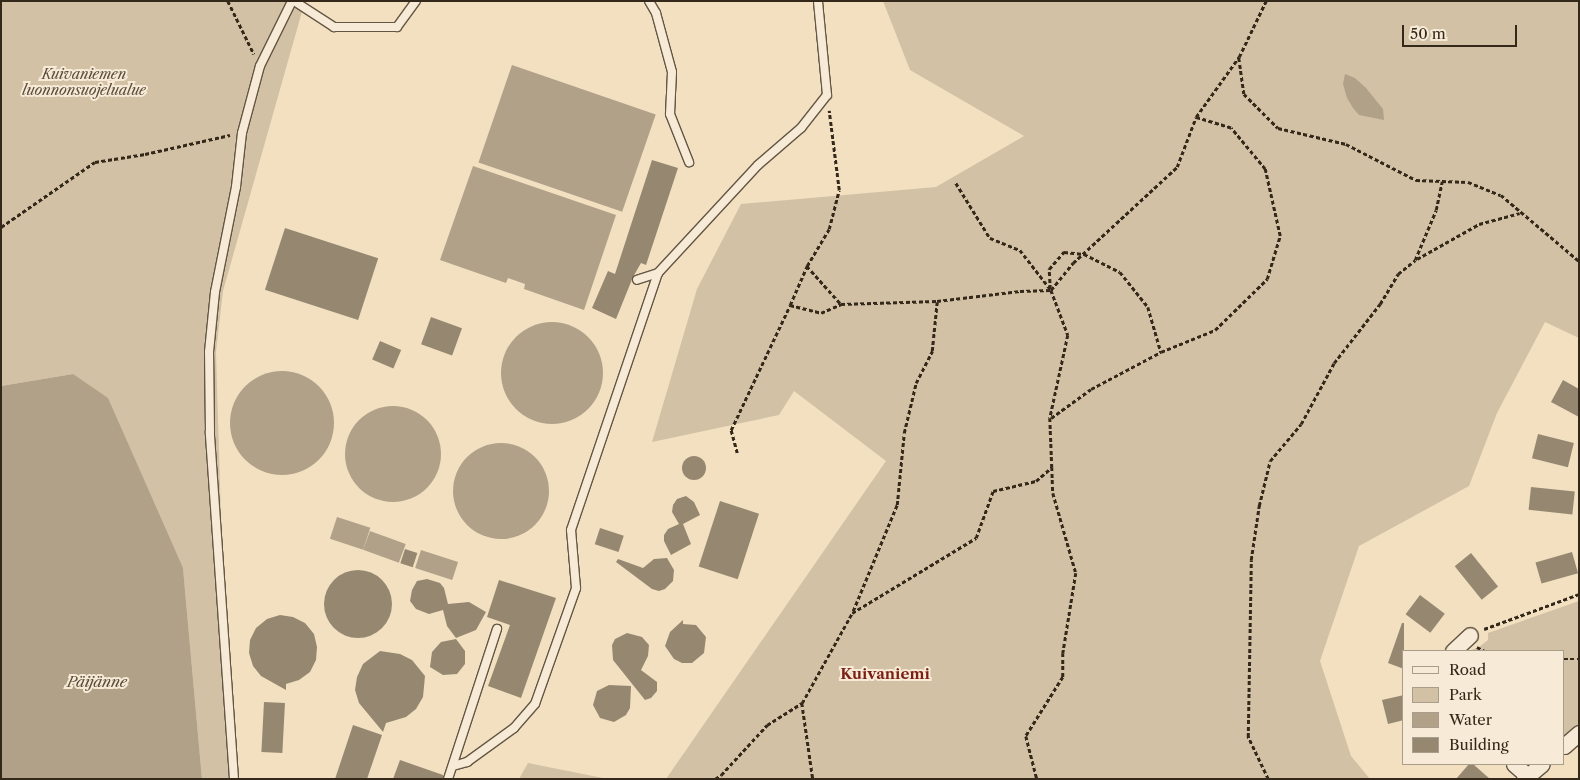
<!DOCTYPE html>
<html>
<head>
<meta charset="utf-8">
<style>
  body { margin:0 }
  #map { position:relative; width:1580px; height:780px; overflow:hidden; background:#f2e0c1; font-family:"Libre Caslon Text",serif }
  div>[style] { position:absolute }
  .green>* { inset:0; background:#d2c1a4 }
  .water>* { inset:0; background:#b1a188; transform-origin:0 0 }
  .round { border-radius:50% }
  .building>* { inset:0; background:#968870; transform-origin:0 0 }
  .path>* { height:2.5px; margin-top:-1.25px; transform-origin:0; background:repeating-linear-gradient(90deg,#332819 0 4px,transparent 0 6.5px) }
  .roads { filter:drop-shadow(1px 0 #635643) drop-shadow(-1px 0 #635643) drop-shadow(0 1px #635643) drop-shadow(0 -1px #635643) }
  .service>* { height:8px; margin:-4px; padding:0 4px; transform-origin:4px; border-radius:4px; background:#f7ebd7 }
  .minor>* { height:15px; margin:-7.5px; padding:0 7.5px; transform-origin:7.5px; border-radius:7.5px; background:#f7ebd7 }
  span { translate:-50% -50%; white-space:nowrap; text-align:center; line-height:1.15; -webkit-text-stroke:4px #f7ebd7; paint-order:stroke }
  .park-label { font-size:14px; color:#5b4e3c; font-style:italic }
  .neighbourhood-label { font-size:15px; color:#7a1f14; font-weight:700 }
  .water-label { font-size:15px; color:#594c3a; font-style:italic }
  .frame { position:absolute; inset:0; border:2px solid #332819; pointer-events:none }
  .legend { position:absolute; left:1402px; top:650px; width:162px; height:115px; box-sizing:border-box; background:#f7ebd7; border:1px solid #a99d8b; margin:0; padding:6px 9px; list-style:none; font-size:15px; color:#332819 }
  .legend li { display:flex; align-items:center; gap:10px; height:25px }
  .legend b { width:25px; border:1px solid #a99d8b }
  .scale { position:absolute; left:1402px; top:25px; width:115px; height:22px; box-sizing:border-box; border:2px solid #332819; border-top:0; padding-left:6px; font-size:15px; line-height:18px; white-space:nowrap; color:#332819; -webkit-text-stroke:4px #f7ebd7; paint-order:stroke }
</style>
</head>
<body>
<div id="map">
  <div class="green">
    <i style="clip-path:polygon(1px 1px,305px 1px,223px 291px,216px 352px,229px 779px,202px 779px,183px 568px,73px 374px,1px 386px)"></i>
    <i style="clip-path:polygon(883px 1px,1579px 1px,1579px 338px,1545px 322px,1497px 413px,1469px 486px,1359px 546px,1320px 661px,1351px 756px,1370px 779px,666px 779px,886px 461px,794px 391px,779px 415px,652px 442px,697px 289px,741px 204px,936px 187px,1024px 136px,910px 70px)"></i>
    <i style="clip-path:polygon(1579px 601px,1579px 724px,1564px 737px,1564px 651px,1469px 651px,1479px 647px,1488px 640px,1488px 633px)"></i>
    <i style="clip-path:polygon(528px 763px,608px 779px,519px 779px)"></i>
  </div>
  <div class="water">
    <i style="left:512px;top:65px;width:152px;height:103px;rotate:19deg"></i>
    <i style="clip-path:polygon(1345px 74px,1355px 78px,1366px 88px,1383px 109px,1384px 120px,1359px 115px,1353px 108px,1347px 98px,1343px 84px)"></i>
    <i style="clip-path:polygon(473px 166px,616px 215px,584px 310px,524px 289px,525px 284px,508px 278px,506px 283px,440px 260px)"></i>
    <i class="round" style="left:501px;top:322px;width:102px;height:102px"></i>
    <i class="round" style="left:230px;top:371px;width:104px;height:104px"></i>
    <i style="clip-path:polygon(73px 374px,108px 398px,183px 568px,202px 779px,1px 779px,1px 386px)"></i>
    <i class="round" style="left:345px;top:406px;width:96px;height:96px"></i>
    <i class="round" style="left:453px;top:443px;width:96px;height:96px"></i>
    <i style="left:337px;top:517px;width:35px;height:23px;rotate:18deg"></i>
    <i style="left:370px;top:531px;width:38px;height:20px;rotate:20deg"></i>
    <i style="left:421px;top:550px;width:39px;height:19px;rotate:18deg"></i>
  </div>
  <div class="building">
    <i style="clip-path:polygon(652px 160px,678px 168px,646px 265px,641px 263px,633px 277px,616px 319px,592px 308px,608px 271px,615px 274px)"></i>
    <i style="left:285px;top:228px;width:98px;height:65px;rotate:18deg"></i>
    <i style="left:431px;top:317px;width:33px;height:29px;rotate:20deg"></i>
    <i style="left:380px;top:341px;width:23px;height:20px;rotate:23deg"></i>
    <i style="clip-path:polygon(1563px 380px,1579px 389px,1579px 417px,1551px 402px)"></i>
    <i style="left:1538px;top:434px;width:37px;height:25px;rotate:14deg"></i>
    <i class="round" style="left:682px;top:456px;width:24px;height:24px"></i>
    <i style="left:1531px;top:487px;width:44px;height:23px;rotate:6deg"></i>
    <i style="clip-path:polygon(686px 496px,694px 502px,700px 515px,683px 524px,691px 544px,671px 555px,664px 541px,664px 535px,668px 529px,679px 524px,672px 512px,673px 505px,677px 499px)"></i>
    <i style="left:720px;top:501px;width:41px;height:69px;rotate:18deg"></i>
    <i style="left:600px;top:528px;width:25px;height:17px;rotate:18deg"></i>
    <i style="left:405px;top:549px;width:13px;height:15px;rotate:18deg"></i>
    <i style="left:1572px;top:552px;width:22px;height:38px;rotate:74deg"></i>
    <i style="left:1471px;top:553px;width:43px;height:21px;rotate:51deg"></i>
    <i style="clip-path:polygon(667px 558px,674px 570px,673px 581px,665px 589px,659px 591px,652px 589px,616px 562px,618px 559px,643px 568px,654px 559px)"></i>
    <i class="round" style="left:324px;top:570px;width:68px;height:68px"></i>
    <i style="clip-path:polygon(427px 579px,440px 583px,444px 588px,448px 604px,469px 602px,486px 612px,476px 630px,456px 638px,447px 626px,443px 610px,429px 614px,416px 609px,410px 601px,412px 590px,417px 581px)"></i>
    <i style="clip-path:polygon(499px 580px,556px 598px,521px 698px,488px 686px,510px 625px,487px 617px)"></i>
    <i style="left:1420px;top:595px;width:31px;height:24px;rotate:37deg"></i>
    <i style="clip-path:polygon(280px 615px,293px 617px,305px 623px,314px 634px,317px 647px,316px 660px,310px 672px,299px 680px,286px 684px,286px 690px,261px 676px,253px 666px,249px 653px,250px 640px,256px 628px,267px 619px)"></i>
    <i style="clip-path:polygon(683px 620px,683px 624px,696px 625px,706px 637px,704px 653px,692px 663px,682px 663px,674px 659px,665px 646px,670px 632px)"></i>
    <i style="clip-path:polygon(1402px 623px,1404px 623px,1404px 669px,1388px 663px)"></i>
    <i style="clip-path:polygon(627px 633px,642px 637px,649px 645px,648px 656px,641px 670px,657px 682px,657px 691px,651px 698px,645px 700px,613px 660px,612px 645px,615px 639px)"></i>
    <i style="clip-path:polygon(456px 639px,465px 651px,465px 664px,457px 674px,443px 675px,430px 667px,432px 652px,441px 642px)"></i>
    <i style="clip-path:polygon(380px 651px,400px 654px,412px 660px,425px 676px,423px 697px,416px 709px,406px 717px,386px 723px,383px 732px,359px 703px,355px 690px,357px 677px,363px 664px)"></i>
    <i style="clip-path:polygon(609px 685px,631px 686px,630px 708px,626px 715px,614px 722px,600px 718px,593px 705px,597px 691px)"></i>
    <i style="clip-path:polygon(1404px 695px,1404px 720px,1388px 724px,1382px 700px)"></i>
    <i style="left:264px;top:702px;width:21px;height:50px;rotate:3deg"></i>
    <i style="clip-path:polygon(353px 725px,382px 735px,367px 779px,335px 779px)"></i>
    <i style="clip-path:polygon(400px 760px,443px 775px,443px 779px,393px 779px)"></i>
    <i style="clip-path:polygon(1469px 764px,1473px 764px,1490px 779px,1456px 779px)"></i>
  </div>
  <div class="path">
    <i style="left:228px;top:1px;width:59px;rotate:63.9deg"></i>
    <i style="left:1239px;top:58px;width:36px;rotate:82deg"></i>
    <i style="left:1244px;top:94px;width:48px;rotate:45deg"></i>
    <i style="left:1278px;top:128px;width:70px;rotate:13.2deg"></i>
    <i style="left:1346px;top:144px;width:79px;rotate:27.2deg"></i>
    <i style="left:1416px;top:180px;width:52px;rotate:2.2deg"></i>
    <i style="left:1468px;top:182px;width:35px;rotate:22deg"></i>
    <i style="left:1501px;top:195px;width:102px;rotate:40.2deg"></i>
    <i style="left:956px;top:183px;width:65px;rotate:58.3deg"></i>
    <i style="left:990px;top:238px;width:32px;rotate:22deg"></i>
    <i style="left:1020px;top:250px;width:51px;rotate:52.2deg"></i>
    <i style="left:1051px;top:290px;width:48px;rotate:69.3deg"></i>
    <i style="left:1068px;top:335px;width:85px;rotate:102.2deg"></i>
    <i style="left:1050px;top:418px;width:49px;rotate:87.7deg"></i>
    <i style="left:1052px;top:467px;width:26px;rotate:88deg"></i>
    <i style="left:1053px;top:493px;width:83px;rotate:74deg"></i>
    <i style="left:1076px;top:573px;width:81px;rotate:99.2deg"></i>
    <i style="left:1063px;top:653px;width:24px;rotate:90deg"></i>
    <i style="left:1063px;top:677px;width:70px;rotate:122.1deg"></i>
    <i style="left:1026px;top:736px;width:44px;rotate:75.7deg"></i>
    <i style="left:1px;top:227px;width:114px;rotate:-34.7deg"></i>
    <i style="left:95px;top:162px;width:51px;rotate:-9.1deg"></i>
    <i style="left:145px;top:154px;width:87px;rotate:-12.6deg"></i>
    <i style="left:1417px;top:259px;width:71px;rotate:-29.4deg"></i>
    <i style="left:1479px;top:224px;width:42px;rotate:-15deg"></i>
    <i style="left:807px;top:266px;width:51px;rotate:48.2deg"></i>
    <i style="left:1050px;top:289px;width:20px;rotate:-93deg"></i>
    <i style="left:1049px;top:269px;width:23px;rotate:-49deg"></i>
    <i style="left:1064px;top:252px;width:20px;rotate:6deg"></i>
    <i style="left:1084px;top:254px;width:40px;rotate:26.6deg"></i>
    <i style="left:1120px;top:272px;width:45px;rotate:51.3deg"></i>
    <i style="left:1148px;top:307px;width:47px;rotate:73.9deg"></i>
    <i style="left:790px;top:305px;width:32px;rotate:14deg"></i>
    <i style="left:821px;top:313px;width:22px;rotate:-24deg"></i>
    <i style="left:841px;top:304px;width:96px;rotate:-1.8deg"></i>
    <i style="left:937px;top:301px;width:84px;rotate:-6.9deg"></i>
    <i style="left:1020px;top:291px;width:31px;rotate:-2deg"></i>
    <i style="left:1051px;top:290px;width:35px;rotate:-51deg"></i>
    <i style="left:1073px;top:263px;width:142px;rotate:-42.7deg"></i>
    <i style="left:1177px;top:167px;width:53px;rotate:-69.2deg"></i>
    <i style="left:1196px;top:117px;width:74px;rotate:-54.4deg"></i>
    <i style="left:1239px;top:57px;width:62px;rotate:-64.3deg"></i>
    <i style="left:1051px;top:418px;width:49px;rotate:-35.9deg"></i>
    <i style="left:1091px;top:389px;width:79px;rotate:-27.9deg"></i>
    <i style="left:1161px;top:352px;width:58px;rotate:-22.2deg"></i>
    <i style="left:1215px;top:330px;width:73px;rotate:-44.4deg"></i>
    <i style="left:1267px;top:279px;width:45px;rotate:-73.2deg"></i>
    <i style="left:1280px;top:236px;width:69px;rotate:-102.6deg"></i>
    <i style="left:1265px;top:169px;width:53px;rotate:-129.7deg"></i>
    <i style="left:1231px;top:128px;width:37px;rotate:-163deg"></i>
    <i style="left:737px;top:453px;width:24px;rotate:-105deg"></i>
    <i style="left:731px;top:430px;width:138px;rotate:-64.7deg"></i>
    <i style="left:790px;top:305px;width:43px;rotate:-66.4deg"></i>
    <i style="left:807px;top:266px;width:43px;rotate:-59.3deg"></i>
    <i style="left:829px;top:229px;width:40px;rotate:-75.6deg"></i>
    <i style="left:839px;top:190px;width:80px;rotate:-97.2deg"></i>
    <i style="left:853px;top:611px;width:115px;rotate:-67.5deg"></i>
    <i style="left:897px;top:505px;width:72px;rotate:-84.4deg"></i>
    <i style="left:904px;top:433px;width:51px;rotate:-76.5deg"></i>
    <i style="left:916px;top:383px;width:36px;rotate:-63deg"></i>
    <i style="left:932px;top:351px;width:49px;rotate:-84.2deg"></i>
    <i style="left:1484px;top:629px;width:101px;rotate:-20.2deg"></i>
    <i style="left:1477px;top:647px;width:9px;rotate:27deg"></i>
    <i style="left:1564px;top:659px;width:15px"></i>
    <i style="left:802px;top:703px;width:77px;rotate:81.8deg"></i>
    <i style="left:715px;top:779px;width:7px;rotate:-34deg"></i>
    <i style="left:721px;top:775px;width:68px;rotate:-47.4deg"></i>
    <i style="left:767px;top:725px;width:41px;rotate:-32.2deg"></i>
    <i style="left:802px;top:703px;width:103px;rotate:-60.9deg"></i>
    <i style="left:852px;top:613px;width:145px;rotate:-31.2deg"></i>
    <i style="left:976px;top:538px;width:50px;rotate:-70.1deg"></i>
    <i style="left:993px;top:491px;width:44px;rotate:-13.1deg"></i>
    <i style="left:1036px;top:481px;width:21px;rotate:-41deg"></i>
    <i style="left:1268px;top:779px;width:47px;rotate:-115.5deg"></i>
    <i style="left:1248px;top:737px;width:177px;rotate:-89deg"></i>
    <i style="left:1251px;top:560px;width:55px;rotate:-81.6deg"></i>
    <i style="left:1259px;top:506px;width:46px;rotate:-76.3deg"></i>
    <i style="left:1270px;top:461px;width:48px;rotate:-50deg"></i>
    <i style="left:1301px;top:424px;width:69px;rotate:-61.6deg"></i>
    <i style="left:1334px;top:363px;width:75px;rotate:-52.1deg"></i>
    <i style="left:1380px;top:304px;width:35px;rotate:-59deg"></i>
    <i style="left:1398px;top:274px;width:22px;rotate:-39deg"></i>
    <i style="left:1415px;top:260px;width:54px;rotate:-67.2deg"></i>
    <i style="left:1436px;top:210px;width:29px;rotate:-78deg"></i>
  </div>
  <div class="roads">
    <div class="service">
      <i style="left:294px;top:1px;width:48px;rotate:33deg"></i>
      <i style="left:334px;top:27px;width:63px"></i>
      <i style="left:397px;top:27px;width:32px;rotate:-54deg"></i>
      <i style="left:649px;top:1px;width:14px;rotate:60deg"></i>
      <i style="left:656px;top:13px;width:61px;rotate:74.8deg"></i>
      <i style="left:672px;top:72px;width:42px;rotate:92.7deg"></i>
      <i style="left:670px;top:114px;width:52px;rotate:68.4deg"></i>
      <i style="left:658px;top:273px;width:147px;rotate:-47.2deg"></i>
      <i style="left:758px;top:165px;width:57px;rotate:-40.7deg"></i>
      <i style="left:801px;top:128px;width:42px;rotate:-51.8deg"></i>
      <i style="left:827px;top:95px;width:94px;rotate:-95.5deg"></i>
      <i style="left:453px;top:766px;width:15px;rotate:-16deg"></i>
      <i style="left:467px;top:762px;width:58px;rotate:-35.9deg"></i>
      <i style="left:514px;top:728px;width:32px;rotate:-49deg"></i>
      <i style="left:535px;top:704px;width:123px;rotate:-70.5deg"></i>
      <i style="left:576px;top:588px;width:58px;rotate:-94.9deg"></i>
      <i style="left:571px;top:530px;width:271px;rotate:-71.3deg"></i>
      <i style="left:658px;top:273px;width:22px;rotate:162deg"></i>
      <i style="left:234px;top:779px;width:348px;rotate:-94deg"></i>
      <i style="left:210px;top:432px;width:80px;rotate:-90.7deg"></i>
      <i style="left:209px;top:352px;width:60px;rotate:-84.3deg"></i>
      <i style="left:215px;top:292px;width:107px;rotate:-78.7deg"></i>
      <i style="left:236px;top:187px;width:54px;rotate:-83.7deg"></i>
      <i style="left:242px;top:133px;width:69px;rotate:-75deg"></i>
      <i style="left:260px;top:66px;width:72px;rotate:-63.8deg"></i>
      <i style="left:448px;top:779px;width:158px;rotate:-71.9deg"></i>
    </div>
    <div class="minor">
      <i style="left:1453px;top:651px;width:23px;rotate:-43deg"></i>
      <i style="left:1564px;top:746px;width:20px;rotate:-41deg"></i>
      <i style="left:1514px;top:764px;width:18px;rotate:41deg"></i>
      <i style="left:1524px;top:779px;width:23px;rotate:-40deg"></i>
    </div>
  </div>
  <div class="park-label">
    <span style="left:84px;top:82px">Kuivaniemen<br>luonnonsuojelualue</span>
  </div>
  <div class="neighbourhood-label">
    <span style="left:885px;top:674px">Kuivaniemi</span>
  </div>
  <div class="water-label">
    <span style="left:97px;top:682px">Päijänne</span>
  </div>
  <div class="frame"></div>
  <ul class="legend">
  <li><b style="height:6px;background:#f7ebd7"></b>Road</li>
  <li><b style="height:14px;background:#d2c1a4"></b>Park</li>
  <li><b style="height:14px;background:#b1a188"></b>Water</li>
  <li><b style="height:14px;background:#968870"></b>Building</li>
  </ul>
  <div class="scale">50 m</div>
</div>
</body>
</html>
